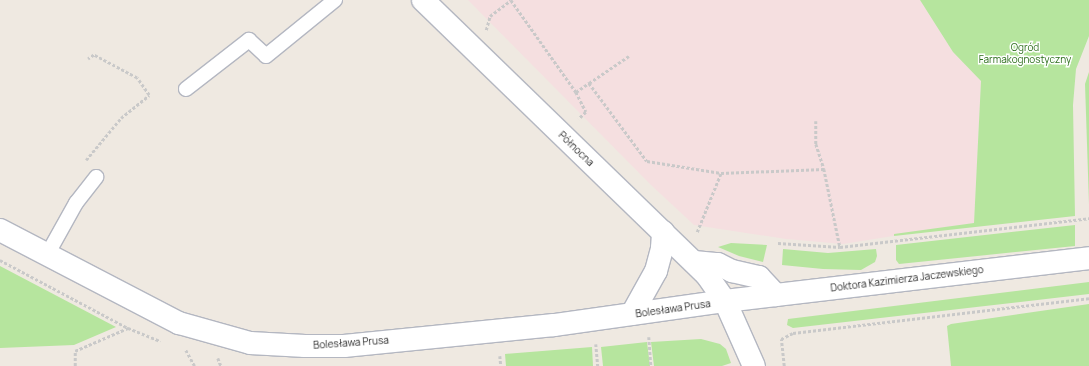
<!DOCTYPE html>
<html>
<head>
<meta charset="utf-8">
<style>
  body { margin:0 }
  #map { position:relative; width:1089px; height:366px; overflow:hidden; background:#efe9e1; font-family:Manrope,sans-serif }
  div>[style] { position:absolute }
  .medical>* { inset:0; background:#f5dfe0 }
  .green>* { inset:0; background:#b6e59e }
  .path>* { height:2.5px; margin-top:-1.25px; transform-origin:0; background:repeating-linear-gradient(90deg,#c9c9c9 0 3px,transparent 0 5px) }
  .roads { filter:drop-shadow(1px 0 #b4b7c1) drop-shadow(-1px 0 #b4b7c1) drop-shadow(0 1px #b4b7c1) drop-shadow(0 -1px #b4b7c1) }
  .lane>* { height:14px; margin:-7px; padding:0 7px; transform-origin:7px; border-radius:7px; background:#fff }
  .secondary>* { height:22px; margin:-11px; padding:0 11px; transform-origin:11px; border-radius:11px; background:#fff }
  span { translate:-50% -50%; white-space:nowrap; text-align:center; line-height:1.15; -webkit-text-stroke:3px #fff; paint-order:stroke }
  .park-label { font-size:10px; color:#2c6e1b }
  .street-label { font-size:10px; color:#2e2e2e }
</style>
</head>
<body>
<div id="map">
  <div class="medical">
    <i style="clip-path:polygon(468px 0,920px 0,953px 52px,981px 81px,974px 223px,843px 244px,786px 239px,694px 225px,650px 184px)"></i>
  </div>
  <div class="green">
    <i style="clip-path:polygon(920px 0,1089px 0,1089px 36px,1076px 69px,1073px 105px,1075px 216px,894px 236px,894px 234px,974px 223px,981px 81px,953px 52px)"></i>
    <i style="clip-path:polygon(1089px 72px,1089px 204px,1085px 84px)"></i>
    <i style="clip-path:polygon(1075px 225px,1075px 246px,899px 264px,896px 260px,896px 245px)"></i>
    <i style="clip-path:polygon(731px 243px,767px 245px,763px 262px,739px 256px,718px 247px)"></i>
    <i style="clip-path:polygon(783px 249px,828px 253px,876px 249px,877px 256px,875px 262px,861px 270px,823px 269px,782px 265px)"></i>
    <i style="clip-path:polygon(0 266px,116px 327px,74px 345px,0 348px)"></i>
    <i style="clip-path:polygon(1089px 282px,1089px 294px,793px 328px,787px 325px,788px 319px)"></i>
    <i style="clip-path:polygon(1089px 304px,1089px 366px,951px 366px,947px 326px,951px 324px)"></i>
    <i style="clip-path:polygon(701px 339px,720px 344px,726px 349px,731px 363px,722px 366px,654px 366px,651px 342px)"></i>
    <i style="clip-path:polygon(647px 342px,650px 366px,603px 366px,601px 347px)"></i>
    <i style="clip-path:polygon(592px 347px,593px 366px,506px 366px,505px 354px)"></i>
  </div>
  <div class="path">
    <i style="left:511px;top:0;width:113px;rotate:54.8deg"></i>
    <i style="left:576px;top:92px;width:22px;rotate:63deg"></i>
    <i style="left:586px;top:112px;width:10px;rotate:135deg"></i>
    <i style="left:486px;top:30px;width:15px;rotate:-74deg"></i>
    <i style="left:490px;top:16px;width:26px;rotate:-37deg"></i>
    <i style="left:589px;top:83px;width:48px;rotate:-34deg"></i>
    <i style="left:576px;top:92px;width:16px;rotate:-35deg"></i>
    <i style="left:589px;top:83px;width:97px;rotate:53.4deg"></i>
    <i style="left:647px;top:161px;width:75px;rotate:9.2deg"></i>
    <i style="left:816px;top:121px;width:23px;rotate:90deg"></i>
    <i style="left:816px;top:144px;width:26px;rotate:72deg"></i>
    <i style="left:86px;top:160px;width:55px;rotate:-50.2deg"></i>
    <i style="left:121px;top:118px;width:36px;rotate:-39deg"></i>
    <i style="left:149px;top:95px;width:21px;rotate:-125deg"></i>
    <i style="left:137px;top:78px;width:49px;rotate:-151.9deg"></i>
    <i style="left:94px;top:55px;width:7px;rotate:146deg"></i>
    <i style="left:697px;top:232px;width:64px;rotate:-67.9deg"></i>
    <i style="left:721px;top:173px;width:103px;rotate:-2.2deg"></i>
    <i style="left:824px;top:169px;width:80px;rotate:78.4deg"></i>
    <i style="left:778px;top:243px;width:62px;rotate:3.7deg"></i>
    <i style="left:840px;top:247px;width:251px;rotate:-6.6deg"></i>
    <i style="left:0;top:260px;width:145px;rotate:28deg"></i>
    <i style="left:128px;top:328px;width:35px;rotate:22deg"></i>
    <i style="left:649px;top:337px;width:29px;rotate:86deg"></i>
    <i style="left:596px;top:344px;width:22px;rotate:85deg"></i>
    <i style="left:186px;top:350px;width:18px;rotate:61deg"></i>
    <i style="left:500px;top:356px;width:10px;rotate:84deg"></i>
    <i style="left:218px;top:358px;width:9px;rotate:69deg"></i>
    <i style="left:75px;top:366px;width:15px;rotate:-90deg"></i>
    <i style="left:75px;top:351px;width:58px;rotate:-23.5deg"></i>
    <i style="left:784px;top:366px;width:27px;rotate:-96deg"></i>
    <i style="left:781px;top:339px;width:13px;rotate:-27deg"></i>
    <i style="left:793px;top:333px;width:298px;rotate:-6.7deg"></i>
  </div>
  <div class="roads">
    <div class="lane">
      <i style="left:186px;top:89px;width:80px;rotate:-37.9deg"></i>
      <i style="left:249px;top:40px;width:23px;rotate:43deg"></i>
      <i style="left:266px;top:56px;width:89px;rotate:-39.1deg"></i>
      <i style="left:47px;top:255px;width:60px;rotate:-60.9deg"></i>
      <i style="left:76px;top:203px;width:33px;rotate:-52deg"></i>
    </div>
    <div class="secondary">
      <i style="left:423px;top:0;width:394px;rotate:44.1deg"></i>
      <i style="left:706px;top:274px;width:33px;rotate:55deg"></i>
      <i style="left:725px;top:301px;width:71px;rotate:66deg"></i>
      <i style="left:0;top:230px;width:202px;rotate:27.5deg"></i>
      <i style="left:179px;top:323px;width:74px;rotate:15.7deg"></i>
      <i style="left:250px;top:343px;width:55px;rotate:3.1deg"></i>
      <i style="left:305px;top:346px;width:39px"></i>
      <i style="left:344px;top:346px;width:211px;rotate:-5.7deg"></i>
      <i style="left:554px;top:325px;width:173px;rotate:-8deg"></i>
      <i style="left:725px;top:301px;width:367px;rotate:-6.7deg"></i>
      <i style="left:694px;top:262px;width:24px;rotate:5deg"></i>
      <i style="left:718px;top:264px;width:16px;rotate:27deg"></i>
      <i style="left:732px;top:271px;width:28px;rotate:13deg"></i>
      <i style="left:759px;top:277px;width:25px;rotate:47deg"></i>
      <i style="left:632px;top:314px;width:49px;rotate:-60.8deg"></i>
      <i style="left:656px;top:271px;width:24px;rotate:-75deg"></i>
      <i style="left:662px;top:248px;width:16px;rotate:-86deg"></i>
    </div>
  </div>
  <div class="park-label">
    <span style="left:1025px;top:53px">Ogród<br>Farmakognostyczny</span>
  </div>
  <div class="street-label">
    <span style="left:576px;top:149px;rotate:44deg">Północna</span>
    <span style="left:907px;top:279px;rotate:-7deg">Doktora Kazimierza Jaczewskiego</span>
    <span style="left:673px;top:309px;rotate:-8deg">Bolesława Prusa</span>
    <span style="left:351px;top:343px;rotate:-4deg">Bolesława Prusa</span>
  </div>
</div>
</body>
</html>
